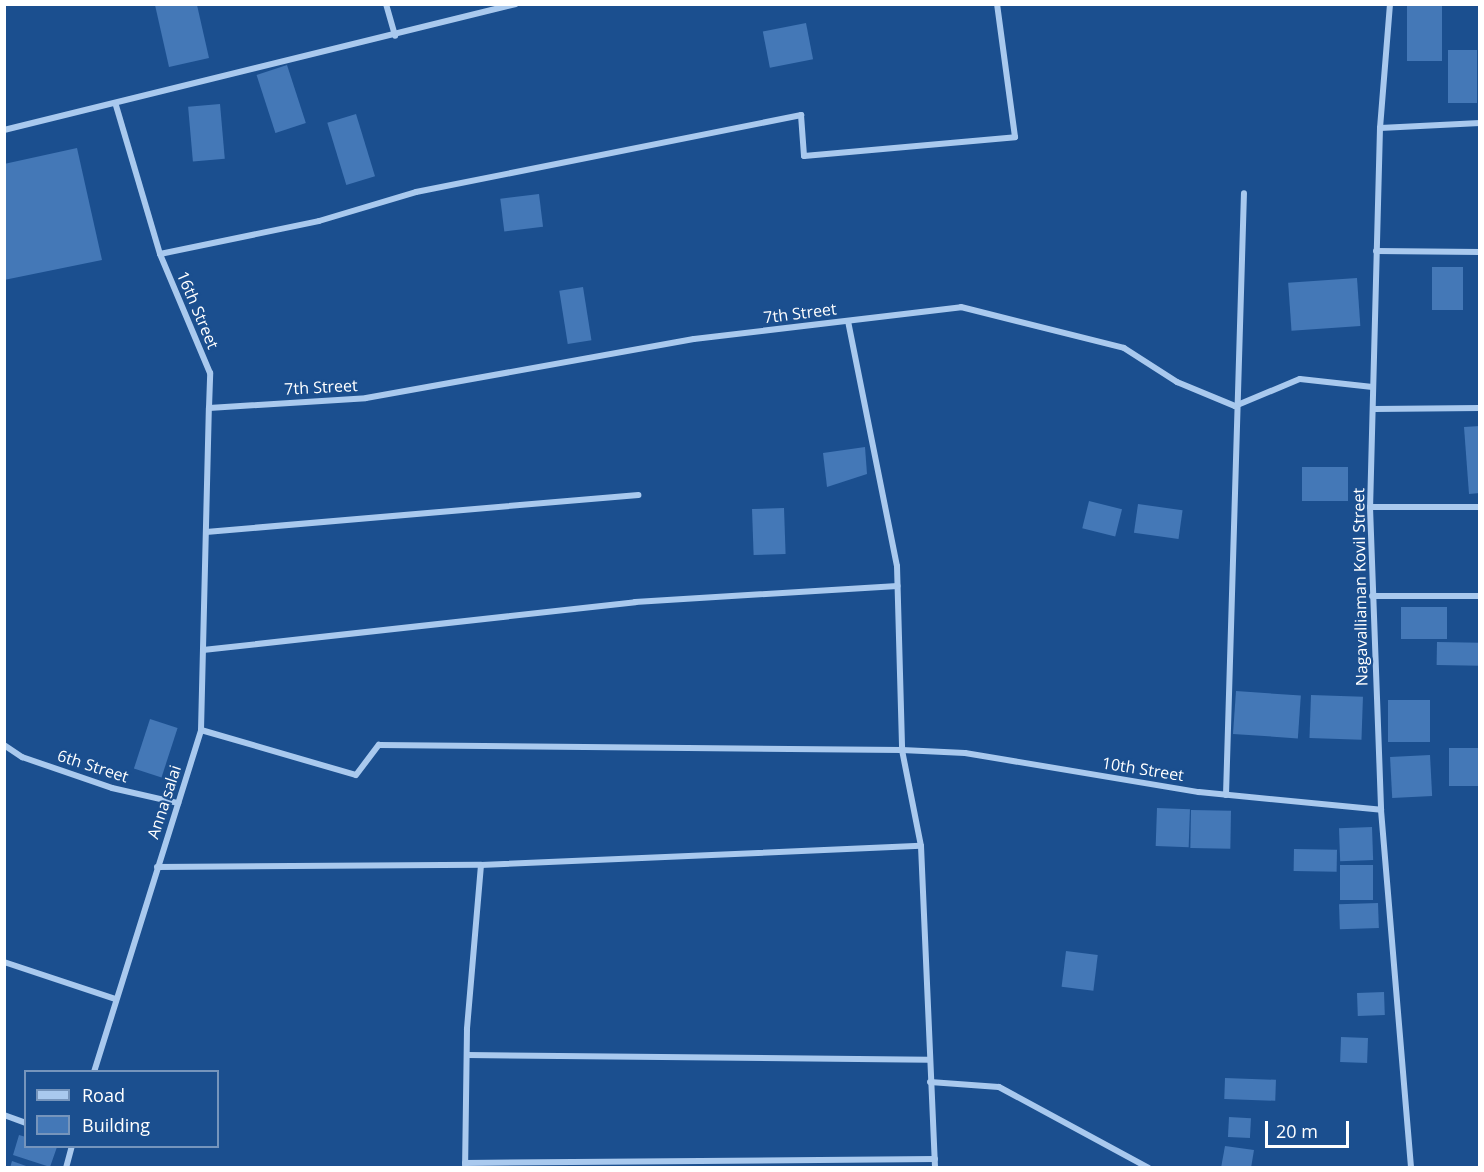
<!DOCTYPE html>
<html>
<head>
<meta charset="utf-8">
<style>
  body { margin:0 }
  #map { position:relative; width:1484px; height:1172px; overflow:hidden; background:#1b4f8f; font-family:"Open Sans",sans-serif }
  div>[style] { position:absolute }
  .building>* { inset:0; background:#4478b7; transform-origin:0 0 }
  .minor>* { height:6px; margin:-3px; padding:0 3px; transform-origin:3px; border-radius:3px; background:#a9c9ee }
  span { translate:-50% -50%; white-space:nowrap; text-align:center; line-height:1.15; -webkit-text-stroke:4.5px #1b4f8f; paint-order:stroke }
  .street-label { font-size:16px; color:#fff }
  .frame { position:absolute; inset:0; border:6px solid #fff; pointer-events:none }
  .legend { position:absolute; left:24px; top:1070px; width:195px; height:78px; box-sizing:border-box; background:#1b4f8f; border:2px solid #7695bc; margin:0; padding:8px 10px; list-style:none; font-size:18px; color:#fff }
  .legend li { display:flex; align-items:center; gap:12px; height:30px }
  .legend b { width:30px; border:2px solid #7695bc }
  .scale { position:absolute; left:1265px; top:1121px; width:84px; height:27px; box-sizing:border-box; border:3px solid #fff; border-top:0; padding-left:8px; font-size:18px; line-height:21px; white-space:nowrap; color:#fff; -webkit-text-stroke:4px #1b4f8f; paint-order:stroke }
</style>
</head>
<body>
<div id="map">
  <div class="building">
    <i style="left:1407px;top:4px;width:35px;height:57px"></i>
    <i style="clip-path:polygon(155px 5px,197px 5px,209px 58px,169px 67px)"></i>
    <i style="left:806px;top:23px;width:37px;height:44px;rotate:79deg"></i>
    <i style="left:1448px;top:50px;width:29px;height:53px"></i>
    <i style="left:287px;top:65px;width:61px;height:32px;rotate:72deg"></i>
    <i style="left:220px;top:104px;width:55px;height:32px;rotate:85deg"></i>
    <i style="left:356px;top:114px;width:65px;height:30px;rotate:73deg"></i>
    <i style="clip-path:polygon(77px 148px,102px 260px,4px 280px,4px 164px)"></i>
    <i style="left:539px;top:194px;width:33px;height:39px;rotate:83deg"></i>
    <i style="left:1432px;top:267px;width:31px;height:43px"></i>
    <i style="left:1357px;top:278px;width:48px;height:69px;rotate:86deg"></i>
    <i style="left:583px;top:287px;width:54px;height:24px;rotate:81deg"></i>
    <i style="clip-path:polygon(1480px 426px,1480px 493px,1469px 494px,1464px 427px)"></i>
    <i style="clip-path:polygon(865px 447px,867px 474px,827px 487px,823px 453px)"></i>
    <i style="left:1302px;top:467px;width:46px;height:34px"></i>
    <i style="left:1089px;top:501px;width:34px;height:28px;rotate:14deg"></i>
    <i style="left:1138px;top:504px;width:45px;height:29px;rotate:8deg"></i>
    <i style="left:784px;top:508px;width:46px;height:32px;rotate:88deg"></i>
    <i style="left:1401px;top:607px;width:46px;height:32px"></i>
    <i style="left:1437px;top:642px;width:43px;height:23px;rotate:1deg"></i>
    <i style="left:1236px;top:691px;width:65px;height:43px;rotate:4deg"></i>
    <i style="left:1311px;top:695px;width:52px;height:43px;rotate:2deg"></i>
    <i style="left:1388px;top:700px;width:42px;height:42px"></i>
    <i style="left:150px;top:719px;width:29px;height:52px;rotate:18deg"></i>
    <i style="left:1480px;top:748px;width:38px;height:31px;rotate:90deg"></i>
    <i style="left:1430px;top:755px;width:41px;height:40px;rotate:87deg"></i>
    <i style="left:1157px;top:808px;width:33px;height:38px;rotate:2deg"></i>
    <i style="left:1191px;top:810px;width:40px;height:38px;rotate:1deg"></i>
    <i style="left:1372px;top:827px;width:33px;height:33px;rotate:88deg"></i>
    <i style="left:1294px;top:849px;width:43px;height:22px;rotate:1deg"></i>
    <i style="left:1340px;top:865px;width:33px;height:35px"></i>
    <i style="left:1378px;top:903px;width:25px;height:39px;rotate:88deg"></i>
    <i style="left:1066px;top:951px;width:32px;height:36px;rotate:7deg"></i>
    <i style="left:1384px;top:992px;width:23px;height:27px;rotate:88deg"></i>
    <i style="left:1341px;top:1037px;width:27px;height:25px;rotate:2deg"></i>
    <i style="left:1225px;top:1078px;width:51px;height:21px;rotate:2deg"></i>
    <i style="left:1229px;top:1117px;width:22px;height:20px;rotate:3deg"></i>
    <i style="clip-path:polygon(19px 1135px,26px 1137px,26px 1146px,57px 1147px,50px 1167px,13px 1155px)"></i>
    <i style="clip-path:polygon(1225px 1146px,1254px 1150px,1251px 1168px,1221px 1168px)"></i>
    <i style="clip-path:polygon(12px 1161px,29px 1167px,29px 1168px,10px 1168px)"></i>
  </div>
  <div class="minor">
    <i style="left:386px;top:4px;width:33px;rotate:74deg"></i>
    <i style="left:1390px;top:4px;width:124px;rotate:94.6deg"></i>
    <i style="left:1380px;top:128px;width:379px;rotate:91.5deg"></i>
    <i style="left:1370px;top:507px;width:303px;rotate:87.9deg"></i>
    <i style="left:1381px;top:810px;width:359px;rotate:85.2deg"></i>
    <i style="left:1380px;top:128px;width:100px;rotate:-2.9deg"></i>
    <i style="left:4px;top:130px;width:527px;rotate:-13.83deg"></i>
    <i style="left:1376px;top:251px;width:104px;rotate:0.6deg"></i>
    <i style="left:160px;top:254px;width:162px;rotate:-11.7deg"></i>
    <i style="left:319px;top:221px;width:101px;rotate:-16.6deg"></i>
    <i style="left:416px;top:192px;width:393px;rotate:-11.3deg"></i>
    <i style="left:801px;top:115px;width:41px;rotate:85.8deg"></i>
    <i style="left:804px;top:156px;width:212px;rotate:-5.1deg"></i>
    <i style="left:1015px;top:137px;width:134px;rotate:-97.7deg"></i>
    <i style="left:848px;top:321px;width:250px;rotate:78.7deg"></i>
    <i style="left:897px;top:566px;width:184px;rotate:88.4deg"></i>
    <i style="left:902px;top:750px;width:98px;rotate:78.8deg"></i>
    <i style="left:921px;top:846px;width:322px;rotate:87.5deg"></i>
    <i style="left:209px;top:408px;width:157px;rotate:-3.6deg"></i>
    <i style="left:366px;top:398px;width:333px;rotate:-10.2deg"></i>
    <i style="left:694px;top:339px;width:269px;rotate:-6.8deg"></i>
    <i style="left:961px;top:307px;width:168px;rotate:14.1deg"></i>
    <i style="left:1124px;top:348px;width:63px;rotate:32.7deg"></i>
    <i style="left:1177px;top:382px;width:63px;rotate:22.5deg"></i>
    <i style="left:1235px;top:406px;width:70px;rotate:-22.6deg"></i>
    <i style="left:1300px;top:379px;width:73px;rotate:6.3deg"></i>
    <i style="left:1374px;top:409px;width:106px;rotate:-0.5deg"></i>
    <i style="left:1370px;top:507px;width:110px"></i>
    <i style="left:206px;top:532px;width:434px;rotate:-4.9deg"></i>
    <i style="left:1372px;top:596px;width:108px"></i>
    <i style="left:203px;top:650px;width:435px;rotate:-6.3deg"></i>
    <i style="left:635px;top:602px;width:263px;rotate:-3.5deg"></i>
    <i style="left:201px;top:730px;width:161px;rotate:16.2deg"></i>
    <i style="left:356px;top:775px;width:38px;rotate:-53deg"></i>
    <i style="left:379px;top:745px;width:523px;rotate:0.55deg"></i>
    <i style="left:902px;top:750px;width:63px;rotate:2.7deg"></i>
    <i style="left:965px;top:753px;width:237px;rotate:9.5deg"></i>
    <i style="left:1199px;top:792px;width:183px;rotate:5.6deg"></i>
    <i style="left:4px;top:745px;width:22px;rotate:34deg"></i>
    <i style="left:22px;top:757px;width:95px;rotate:19deg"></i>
    <i style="left:112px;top:788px;width:68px;rotate:12.8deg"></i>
    <i style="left:1226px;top:795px;width:602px;rotate:-88.29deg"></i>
    <i style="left:481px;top:865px;width:440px;rotate:-2.5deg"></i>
    <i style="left:157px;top:867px;width:324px;rotate:-0.4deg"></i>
    <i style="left:481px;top:865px;width:165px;rotate:94.9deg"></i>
    <i style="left:467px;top:1029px;width:139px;rotate:90.8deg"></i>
    <i style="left:4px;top:962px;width:117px;rotate:18.4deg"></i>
    <i style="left:467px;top:1055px;width:462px;rotate:0.6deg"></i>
    <i style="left:94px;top:1072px;width:358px;rotate:-72.6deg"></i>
    <i style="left:201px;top:730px;width:322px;rotate:-88.6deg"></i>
    <i style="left:209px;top:408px;width:35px;rotate:-88deg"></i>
    <i style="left:210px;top:373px;width:129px;rotate:-112.8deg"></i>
    <i style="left:160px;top:254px;width:155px;rotate:-106.5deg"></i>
    <i style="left:930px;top:1082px;width:69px;rotate:4.1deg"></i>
    <i style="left:999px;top:1087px;width:170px;rotate:28.4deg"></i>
    <i style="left:4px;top:1115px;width:23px;rotate:20deg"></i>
    <i style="left:465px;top:1163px;width:470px;rotate:-0.5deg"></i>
    <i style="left:66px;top:1168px;width:23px;rotate:-75deg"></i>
  </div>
  <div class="street-label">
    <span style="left:198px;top:310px;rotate:67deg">16th Street</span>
    <span style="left:800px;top:313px;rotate:-7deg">7th Street</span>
    <span style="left:321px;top:387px;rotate:-3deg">7th Street</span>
    <span style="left:1360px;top:587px;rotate:-91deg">Nagavalliaman Kovil Street</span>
    <span style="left:93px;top:766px;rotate:18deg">6th Street</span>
    <span style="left:1143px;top:769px;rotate:9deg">10th Street</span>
    <span style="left:164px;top:802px;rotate:-72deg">Anna salai</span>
  </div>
  <div class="frame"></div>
  <ul class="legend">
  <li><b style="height:8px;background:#a9c9ee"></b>Road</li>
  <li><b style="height:16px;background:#4478b7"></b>Building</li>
  </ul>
  <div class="scale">20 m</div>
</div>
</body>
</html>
